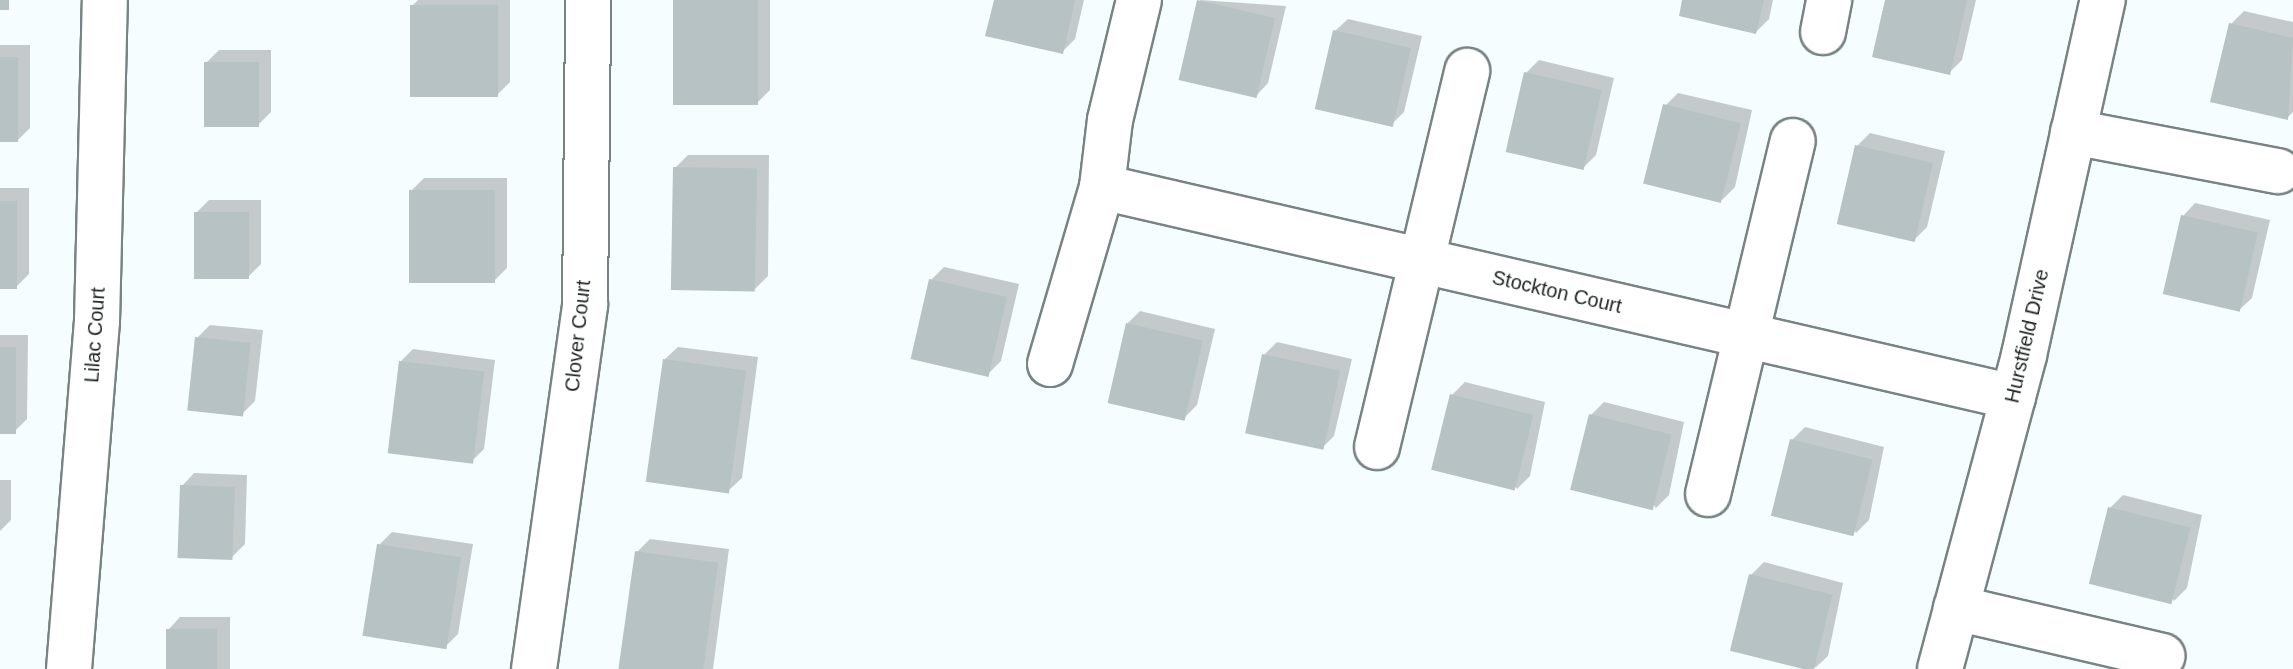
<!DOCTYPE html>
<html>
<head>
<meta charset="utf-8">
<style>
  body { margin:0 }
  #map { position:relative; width:2293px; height:669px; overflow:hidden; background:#f6fdfe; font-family:Arial,sans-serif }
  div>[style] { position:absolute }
  .shadow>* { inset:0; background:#0003 }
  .building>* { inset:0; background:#b6c2c3; transform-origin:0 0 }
  .roads { filter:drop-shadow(2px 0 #778384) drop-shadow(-2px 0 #778384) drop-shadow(0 2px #778384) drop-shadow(0 -2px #778384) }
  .minor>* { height:44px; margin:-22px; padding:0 22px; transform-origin:22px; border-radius:22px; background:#fff }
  span { translate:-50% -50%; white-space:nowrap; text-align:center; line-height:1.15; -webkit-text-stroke:7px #fff; paint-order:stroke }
  .street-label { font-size:20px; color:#1e2223 }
</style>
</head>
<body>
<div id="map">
  <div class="shadow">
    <i style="clip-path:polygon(418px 0,510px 0,510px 82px,497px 95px,412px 6px)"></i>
    <i style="clip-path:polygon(675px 0,770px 0,770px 90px,757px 103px)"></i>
    <i style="clip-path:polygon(996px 0,1084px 0,1075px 39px,1062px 52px)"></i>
    <i style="clip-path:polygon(1200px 0,1286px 6px,1268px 83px,1256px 96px)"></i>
    <i style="clip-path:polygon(1684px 0,1773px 0,1769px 19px,1756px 32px)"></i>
    <i style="clip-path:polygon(1887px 0,1976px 0,1962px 60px,1949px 73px)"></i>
    <i style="clip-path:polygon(2244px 11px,2293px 22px,2293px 112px,2287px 118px,2231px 24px)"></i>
    <i style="clip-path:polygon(1348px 19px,1422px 36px,1404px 112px,1391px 125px,1335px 31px)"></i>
    <i style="clip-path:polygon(0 45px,30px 45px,30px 128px,18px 140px,0 140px)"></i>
    <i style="clip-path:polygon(219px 50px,271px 50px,271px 112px,258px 125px,206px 63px)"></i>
    <i style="clip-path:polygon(1539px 60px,1614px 78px,1596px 155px,1583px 168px,1526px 73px)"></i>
    <i style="clip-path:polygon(1678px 93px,1752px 110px,1735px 187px,1722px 200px,1665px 106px)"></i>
    <i style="clip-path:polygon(1870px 133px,1945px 151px,1927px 227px,1914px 240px,1857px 146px)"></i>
    <i style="clip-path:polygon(688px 155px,769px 155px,768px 276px,755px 289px,675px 168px)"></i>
    <i style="clip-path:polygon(424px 178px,507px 178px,507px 268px,494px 281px,411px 191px)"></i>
    <i style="clip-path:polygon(0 188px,29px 188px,29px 274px,16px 287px,0 287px)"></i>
    <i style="clip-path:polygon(209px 200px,261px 200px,261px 264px,248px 277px,196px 213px)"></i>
    <i style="clip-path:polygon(2195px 203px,2270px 220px,2252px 298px,2239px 310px,2183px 216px)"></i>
    <i style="clip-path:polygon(944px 267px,1019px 284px,1001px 361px,988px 374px,931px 280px)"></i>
    <i style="clip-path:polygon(1140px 311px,1215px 329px,1197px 405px,1184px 418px,1127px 324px)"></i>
    <i style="clip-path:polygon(210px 325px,263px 330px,255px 401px,242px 414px,197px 338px)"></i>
    <i style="clip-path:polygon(0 335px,28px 335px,27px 419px,14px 432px,0 432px)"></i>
    <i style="clip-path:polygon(1277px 342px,1352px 359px,1334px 436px,1321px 449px,1264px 355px)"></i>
    <i style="clip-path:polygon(678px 347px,758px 357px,742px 478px,729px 490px,665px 359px)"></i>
    <i style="clip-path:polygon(413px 349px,495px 360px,484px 449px,471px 462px,400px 362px)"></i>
    <i style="clip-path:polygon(1465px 382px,1545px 402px,1530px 476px,1517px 489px,1452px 395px)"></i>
    <i style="clip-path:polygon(1604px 402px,1684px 422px,1669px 495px,1656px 508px,1591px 415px)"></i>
    <i style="clip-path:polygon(1805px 427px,1884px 447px,1869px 520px,1856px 533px,1792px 440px)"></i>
    <i style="clip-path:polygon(194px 473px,247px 475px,245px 544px,232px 557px,182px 486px)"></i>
    <i style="clip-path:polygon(0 480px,11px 480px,11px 520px,0 531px)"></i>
    <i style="clip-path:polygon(2123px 495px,2202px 515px,2187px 588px,2174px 601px,2110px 508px)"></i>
    <i style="clip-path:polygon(392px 532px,473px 544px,458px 634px,445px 647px,379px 545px)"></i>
    <i style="clip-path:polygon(650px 539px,729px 549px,713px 669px,622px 669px,637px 552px)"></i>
    <i style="clip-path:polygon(1764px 562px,1843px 583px,1828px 656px,1815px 668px,1751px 575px)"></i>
    <i style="clip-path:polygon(180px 617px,230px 617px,230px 669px,168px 669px,168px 630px)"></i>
  </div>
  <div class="building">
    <i style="left:0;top:0;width:9px;height:10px"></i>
    <i style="left:673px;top:0;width:85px;height:105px"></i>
    <i style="clip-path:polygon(994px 0,1075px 0,1063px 54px,985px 36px)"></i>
    <i style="left:1197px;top:0;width:80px;height:82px;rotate:13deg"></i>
    <i style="clip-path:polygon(1682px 0,1764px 0,1756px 34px,1679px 16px)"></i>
    <i style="clip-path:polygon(1885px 0,1967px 0,1950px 75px,1872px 57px)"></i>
    <i style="left:410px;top:5px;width:88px;height:92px"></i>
    <i style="clip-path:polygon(2229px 23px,2293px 38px,2288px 120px,2210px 102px)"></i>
    <i style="left:1333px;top:30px;width:80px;height:81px;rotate:13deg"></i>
    <i style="left:0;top:57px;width:18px;height:85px"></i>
    <i style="left:204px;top:62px;width:55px;height:65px"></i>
    <i style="left:1524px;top:72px;width:80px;height:82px;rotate:13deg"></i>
    <i style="left:1663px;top:104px;width:80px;height:82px;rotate:14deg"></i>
    <i style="left:1855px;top:145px;width:80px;height:81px;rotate:13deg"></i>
    <i style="left:673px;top:167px;width:84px;height:123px;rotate:1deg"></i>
    <i style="left:409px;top:190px;width:86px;height:93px"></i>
    <i style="left:0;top:201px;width:17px;height:88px"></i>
    <i style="left:194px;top:212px;width:55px;height:67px"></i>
    <i style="left:2181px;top:215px;width:79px;height:81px;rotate:13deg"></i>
    <i style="left:929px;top:279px;width:80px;height:82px;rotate:13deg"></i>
    <i style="left:1126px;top:323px;width:79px;height:82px;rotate:13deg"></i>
    <i style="left:195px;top:337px;width:56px;height:74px;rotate:6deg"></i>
    <i style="left:0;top:347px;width:16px;height:87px"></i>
    <i style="left:1262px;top:354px;width:80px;height:81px;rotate:12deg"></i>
    <i style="left:663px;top:359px;width:84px;height:124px;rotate:8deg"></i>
    <i style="left:399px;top:361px;width:86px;height:93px;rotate:7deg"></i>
    <i style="left:1450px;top:394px;width:86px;height:78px;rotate:14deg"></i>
    <i style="left:1589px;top:414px;width:85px;height:78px;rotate:14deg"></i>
    <i style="left:1790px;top:439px;width:85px;height:79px;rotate:14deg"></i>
    <i style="left:180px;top:485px;width:55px;height:73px;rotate:2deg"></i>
    <i style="left:2108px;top:507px;width:85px;height:79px;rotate:14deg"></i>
    <i style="left:377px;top:544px;width:85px;height:93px;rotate:9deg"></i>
    <i style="left:635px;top:551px;width:84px;height:119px;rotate:8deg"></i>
    <i style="left:1749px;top:574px;width:86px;height:79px;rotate:14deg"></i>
    <i style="left:166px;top:629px;width:51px;height:40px"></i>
  </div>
  <div class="roads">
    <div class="minor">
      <i style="left:1823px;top:32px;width:33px;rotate:-79deg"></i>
      <i style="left:2073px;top:132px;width:209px;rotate:10.8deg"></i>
      <i style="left:1102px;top:187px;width:935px;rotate:12.98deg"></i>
      <i style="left:1050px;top:364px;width:184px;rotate:-73.6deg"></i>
      <i style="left:1102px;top:187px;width:67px;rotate:-83.2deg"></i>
      <i style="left:1110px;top:120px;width:123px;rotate:-76.4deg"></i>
      <i style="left:1377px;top:447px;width:387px;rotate:-76.5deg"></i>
      <i style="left:1708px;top:494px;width:363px;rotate:-76.5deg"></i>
      <i style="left:1956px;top:608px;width:212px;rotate:13.1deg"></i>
      <i style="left:69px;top:669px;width:349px;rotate:-85.4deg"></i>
      <i style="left:97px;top:321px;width:321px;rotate:-88.6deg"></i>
      <i style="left:534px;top:669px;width:368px;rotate:-82deg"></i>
      <i style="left:585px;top:305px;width:305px;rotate:-89.4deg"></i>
      <i style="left:1940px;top:669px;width:325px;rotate:-75deg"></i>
      <i style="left:2024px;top:355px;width:364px;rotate:-77.5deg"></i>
    </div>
  </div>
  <div class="street-label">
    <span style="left:1557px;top:292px;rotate:13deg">Stockton Court</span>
    <span style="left:95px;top:335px;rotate:-86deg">Lilac Court</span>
    <span style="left:578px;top:336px;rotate:-84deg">Clover Court</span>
    <span style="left:2027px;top:336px;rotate:-77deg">Hurstfield Drive</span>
  </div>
</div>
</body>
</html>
